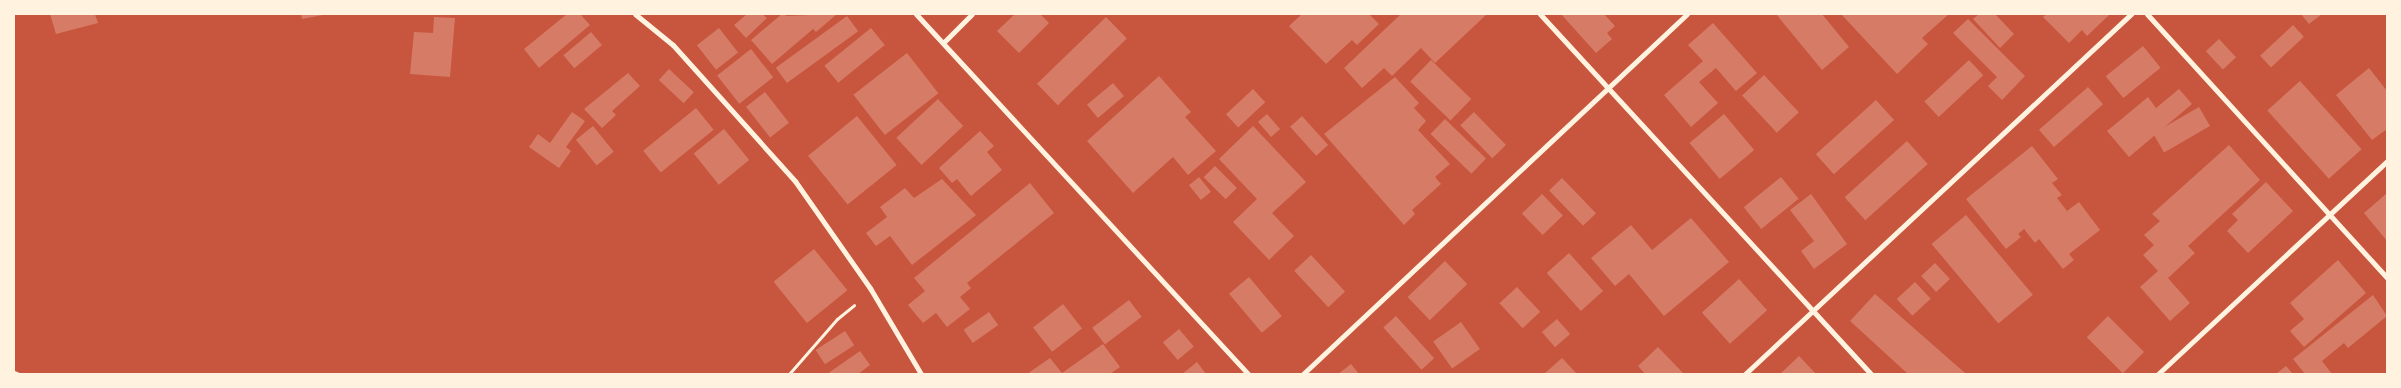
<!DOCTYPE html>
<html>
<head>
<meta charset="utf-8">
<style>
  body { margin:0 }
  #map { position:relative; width:2401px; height:388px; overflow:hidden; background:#c8553d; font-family:"Noto Sans",sans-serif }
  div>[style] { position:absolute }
  .building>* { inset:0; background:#d67c66; transform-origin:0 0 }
  .path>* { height:3px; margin:-1.5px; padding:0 1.5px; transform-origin:1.5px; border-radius:1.5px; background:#fff3e0 }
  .minor>* { height:5px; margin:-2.5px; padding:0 2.5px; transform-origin:2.5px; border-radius:2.5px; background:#fff3e0 }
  span { translate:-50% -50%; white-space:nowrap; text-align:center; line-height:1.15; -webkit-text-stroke:4.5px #fff3e0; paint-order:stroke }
  .frame { position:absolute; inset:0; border:15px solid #fff3e0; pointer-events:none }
</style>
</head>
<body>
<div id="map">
  <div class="building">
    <i style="clip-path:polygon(50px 14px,95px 14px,98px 23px,56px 34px)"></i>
    <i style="clip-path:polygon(301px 14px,323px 14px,323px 15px,302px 19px)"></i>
    <i style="clip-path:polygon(567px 14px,580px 14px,590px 25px,539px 68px,524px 49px)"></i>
    <i style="clip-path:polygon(747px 14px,762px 14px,767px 18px,746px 38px,734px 25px)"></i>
    <i style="clip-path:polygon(782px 14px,787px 16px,837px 14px,816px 32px,813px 29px,772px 64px,751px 40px)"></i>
    <i style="clip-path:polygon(1015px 14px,1040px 14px,1049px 23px,1019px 53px,997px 31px)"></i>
    <i style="clip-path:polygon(1302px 14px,1369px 14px,1379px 24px,1357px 45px,1352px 40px,1326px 64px,1289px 26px)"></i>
    <i style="clip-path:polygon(1401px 14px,1487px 14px,1435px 63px,1421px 48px,1392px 76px,1384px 68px,1362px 88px,1344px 68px)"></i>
    <i style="clip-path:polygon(1561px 14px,1604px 14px,1615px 26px,1607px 33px,1612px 39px,1596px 53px)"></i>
    <i style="clip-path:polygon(1776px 14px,1822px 14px,1849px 47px,1822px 70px)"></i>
    <i style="clip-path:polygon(1841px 14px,1949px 14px,1922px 38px,1928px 44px,1897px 74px)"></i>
    <i style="clip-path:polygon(1979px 14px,1995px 14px,2014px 34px,2000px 48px,1973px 19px)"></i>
    <i style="clip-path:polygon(2047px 14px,2108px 14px,2109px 15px,2087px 36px,2082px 30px,2069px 43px,2043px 17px)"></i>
    <i style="clip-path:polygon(2301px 14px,2322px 14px,2309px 24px)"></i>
    <i style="left:847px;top:16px;width:19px;height:88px;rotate:54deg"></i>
    <i style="clip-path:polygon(434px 17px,455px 18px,450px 77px,410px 74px,414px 32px,433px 33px)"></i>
    <i style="left:1106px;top:17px;width:30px;height:96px;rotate:46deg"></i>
    <i style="clip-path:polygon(1968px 19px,2025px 76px,2002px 100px,1988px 86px,1997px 77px,1953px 33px)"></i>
    <i style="clip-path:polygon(1713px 23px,1757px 73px,1736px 91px,1716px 68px,1699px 82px,1718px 103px,1691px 127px,1664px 95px,1703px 61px,1688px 45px)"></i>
    <i style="left:2293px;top:25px;width:16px;height:45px;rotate:47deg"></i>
    <i style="left:719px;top:28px;width:31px;height:28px;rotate:52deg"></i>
    <i style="left:871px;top:28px;width:22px;height:60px;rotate:51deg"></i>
    <i style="left:591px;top:32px;width:17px;height:36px;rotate:50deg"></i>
    <i style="left:2219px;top:39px;width:25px;height:18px;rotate:47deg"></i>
    <i style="left:2143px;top:46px;width:28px;height:48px;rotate:51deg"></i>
    <i style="left:751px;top:49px;width:36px;height:43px;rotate:52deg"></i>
    <i style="left:907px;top:53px;width:51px;height:68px;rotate:52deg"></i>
    <i style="left:1431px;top:60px;width:56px;height:30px;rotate:44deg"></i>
    <i style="left:1969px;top:60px;width:21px;height:61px;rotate:47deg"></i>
    <i style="clip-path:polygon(2369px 68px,2387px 91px,2387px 129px,2372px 140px,2336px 95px)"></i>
    <i style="left:669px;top:69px;width:34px;height:15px;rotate:43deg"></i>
    <i style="clip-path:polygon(628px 73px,640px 86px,612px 111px,616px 115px,602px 128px,584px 109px)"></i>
    <i style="left:1764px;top:75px;width:51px;height:30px;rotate:47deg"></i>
    <i style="clip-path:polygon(1159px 76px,1191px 112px,1185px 117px,1216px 151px,1188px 175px,1173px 157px,1133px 193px,1087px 141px)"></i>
    <i style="clip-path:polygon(1395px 77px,1419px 103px,1414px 108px,1426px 121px,1418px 130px,1450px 164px,1435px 177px,1441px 184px,1412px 210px,1415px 214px,1404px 225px,1324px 134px)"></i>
    <i style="left:2300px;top:81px;width:92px;height:44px;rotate:48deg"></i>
    <i style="left:1113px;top:83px;width:17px;height:34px;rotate:50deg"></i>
    <i style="left:2088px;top:87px;width:23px;height:65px;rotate:49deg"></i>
    <i style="left:1253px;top:89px;width:18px;height:37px;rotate:47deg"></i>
    <i style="clip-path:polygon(2179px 89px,2192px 104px,2129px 157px,2107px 131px,2148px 97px,2156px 108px)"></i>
    <i style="left:765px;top:92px;width:39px;height:24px;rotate:52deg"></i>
    <i style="left:938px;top:99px;width:37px;height:57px;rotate:47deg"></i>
    <i style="left:1876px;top:100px;width:27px;height:81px;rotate:48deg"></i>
    <i style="left:2199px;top:107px;width:22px;height:53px;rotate:60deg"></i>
    <i style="left:696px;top:108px;width:28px;height:68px;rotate:51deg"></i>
    <i style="clip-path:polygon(572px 112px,585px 121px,566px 147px,571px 151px,559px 168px,529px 147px,538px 134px,550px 143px)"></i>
    <i style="left:1474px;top:112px;width:46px;height:19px;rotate:46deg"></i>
    <i style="left:1267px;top:114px;width:20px;height:12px;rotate:49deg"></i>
    <i style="left:1724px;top:114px;width:47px;height:45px;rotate:50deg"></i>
    <i style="left:857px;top:116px;width:63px;height:63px;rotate:51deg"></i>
    <i style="left:1302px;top:116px;width:39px;height:16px;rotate:48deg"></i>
    <i style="left:1445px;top:119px;width:57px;height:21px;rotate:44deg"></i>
    <i style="left:593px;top:126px;width:33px;height:22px;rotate:51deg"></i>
    <i style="clip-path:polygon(1253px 126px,1306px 182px,1272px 213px,1294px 236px,1269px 260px,1233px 222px,1257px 199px,1219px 159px)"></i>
    <i style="left:724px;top:129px;width:40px;height:39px;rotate:51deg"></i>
    <i style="clip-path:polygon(980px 131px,994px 146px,987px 152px,1002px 170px,971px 196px,957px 179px,952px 183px,939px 168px)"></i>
    <i style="left:1907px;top:141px;width:31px;height:84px;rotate:48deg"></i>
    <i style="clip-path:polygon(2229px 145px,2260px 180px,2188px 246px,2195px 253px,2168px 278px,2190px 303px,2170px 321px,2140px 287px,2158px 271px,2143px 255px,2154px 245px,2144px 235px,2160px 221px,2152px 214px)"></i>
    <i style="clip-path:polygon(2032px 146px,2058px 179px,2052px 183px,2062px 195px,2057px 198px,2067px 211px,2079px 202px,2100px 230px,2069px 254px,2074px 260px,2063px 269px,2039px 239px,2035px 243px,2024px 229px,2018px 234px,2021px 237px,2006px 249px,1966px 199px)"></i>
    <i style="left:1215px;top:166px;width:31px;height:16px;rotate:45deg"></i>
    <i style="left:1199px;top:177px;width:19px;height:13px;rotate:51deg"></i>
    <i style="left:1781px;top:177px;width:28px;height:48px;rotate:51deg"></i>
    <i style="left:1562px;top:178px;width:49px;height:18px;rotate:46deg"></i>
    <i style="clip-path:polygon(942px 179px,976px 215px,912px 265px,890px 236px,876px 246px,866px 233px,887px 217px,880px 207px,905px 188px,914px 198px)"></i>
    <i style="clip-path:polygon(2266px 182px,2293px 211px,2248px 253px,2227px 231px,2238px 220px,2232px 214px)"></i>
    <i style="clip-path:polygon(1030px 183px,1054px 213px,967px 283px,971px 288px,960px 297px,970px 309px,947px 327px,936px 313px,923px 323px,908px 305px,925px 291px,914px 278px)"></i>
    <i style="clip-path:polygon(2387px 193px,2387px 241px,2364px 213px)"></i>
    <i style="left:1542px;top:194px;width:30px;height:28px;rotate:46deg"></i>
    <i style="clip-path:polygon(1811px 194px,1847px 244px,1814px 269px,1801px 251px,1814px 241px,1790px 210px)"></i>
    <i style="left:1966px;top:215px;width:104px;height:45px;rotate:50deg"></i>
    <i style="clip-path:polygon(1691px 218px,1729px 262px,1664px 316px,1629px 274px,1615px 286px,1591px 258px,1631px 225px,1652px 250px)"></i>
    <i style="left:814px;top:249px;width:53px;height:52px;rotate:51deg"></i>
    <i style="left:1569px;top:253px;width:51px;height:30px;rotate:48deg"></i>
    <i style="left:1311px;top:255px;width:50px;height:23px;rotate:47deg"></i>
    <i style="clip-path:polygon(2338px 260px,2366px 293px,2304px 347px,2290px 331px,2304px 319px,2290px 303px)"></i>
    <i style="left:1445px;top:261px;width:32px;height:52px;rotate:46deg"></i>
    <i style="left:1935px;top:263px;width:22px;height:19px;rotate:47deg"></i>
    <i style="left:1249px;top:277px;width:51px;height:26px;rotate:50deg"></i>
    <i style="left:1739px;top:279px;width:42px;height:50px;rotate:48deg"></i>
    <i style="left:1915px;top:282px;width:23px;height:25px;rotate:47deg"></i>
    <i style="left:1517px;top:287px;width:34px;height:24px;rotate:47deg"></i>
    <i style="clip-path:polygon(1875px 294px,1965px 373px,1908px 374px,1850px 321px)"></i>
    <i style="clip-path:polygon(2373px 295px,2387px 316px,2348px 348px,2344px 343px,2322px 361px,2332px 374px,2305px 374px,2293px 359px)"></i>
    <i style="left:1129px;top:300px;width:21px;height:46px;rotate:53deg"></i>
    <i style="left:1063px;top:304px;width:31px;height:38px;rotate:52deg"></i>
    <i style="left:989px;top:312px;width:16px;height:31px;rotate:55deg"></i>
    <i style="left:1396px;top:316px;width:57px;height:17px;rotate:48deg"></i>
    <i style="left:2108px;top:316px;width:51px;height:30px;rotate:45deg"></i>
    <i style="left:1557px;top:319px;width:20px;height:20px;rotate:49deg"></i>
    <i style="left:1461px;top:322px;width:33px;height:34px;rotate:55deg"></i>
    <i style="left:1179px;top:329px;width:23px;height:21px;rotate:50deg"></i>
    <i style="left:845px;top:331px;width:17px;height:35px;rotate:57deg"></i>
    <i style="clip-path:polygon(1103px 344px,1120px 367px,1110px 374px,1027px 374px,1050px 358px,1062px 373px)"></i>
    <i style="clip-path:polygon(1658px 347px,1684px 374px,1645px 374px,1638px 366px)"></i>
    <i style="clip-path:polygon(860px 351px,870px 365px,858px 374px,827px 374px)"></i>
    <i style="clip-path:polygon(1799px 356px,1816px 374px,1780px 374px)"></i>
    <i style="clip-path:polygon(1562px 358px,1577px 374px,1544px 374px)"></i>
    <i style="clip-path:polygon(1197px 362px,1206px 374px,1182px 374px)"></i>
    <i style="clip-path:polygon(1351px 364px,1359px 374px,1338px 374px)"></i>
    <i style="clip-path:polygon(2286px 366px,2293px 374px,2276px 374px)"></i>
  </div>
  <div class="path">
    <i style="left:14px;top:372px;width:5px;rotate:22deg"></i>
    <i style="left:789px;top:374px;width:73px;rotate:-48.9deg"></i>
    <i style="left:837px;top:319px;width:22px;rotate:-39deg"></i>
  </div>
  <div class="minor">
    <i style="left:635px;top:14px;width:49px;rotate:39.2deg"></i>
    <i style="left:673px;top:45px;width:183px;rotate:48.1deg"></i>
    <i style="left:795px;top:181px;width:131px;rotate:55deg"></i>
    <i style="left:870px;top:288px;width:100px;rotate:59.3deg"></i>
    <i style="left:916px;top:14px;width:490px;rotate:47.3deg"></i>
    <i style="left:1540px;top:14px;width:489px;rotate:47.4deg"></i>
    <i style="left:2147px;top:14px;width:357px;rotate:47.7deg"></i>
    <i style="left:943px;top:43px;width:41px;rotate:-45deg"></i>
    <i style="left:1303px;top:374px;width:526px;rotate:-43.15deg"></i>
    <i style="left:1745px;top:374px;width:528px;rotate:-43deg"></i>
    <i style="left:2158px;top:374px;width:313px;rotate:-42.9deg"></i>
  </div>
  <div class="frame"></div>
</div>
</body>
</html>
